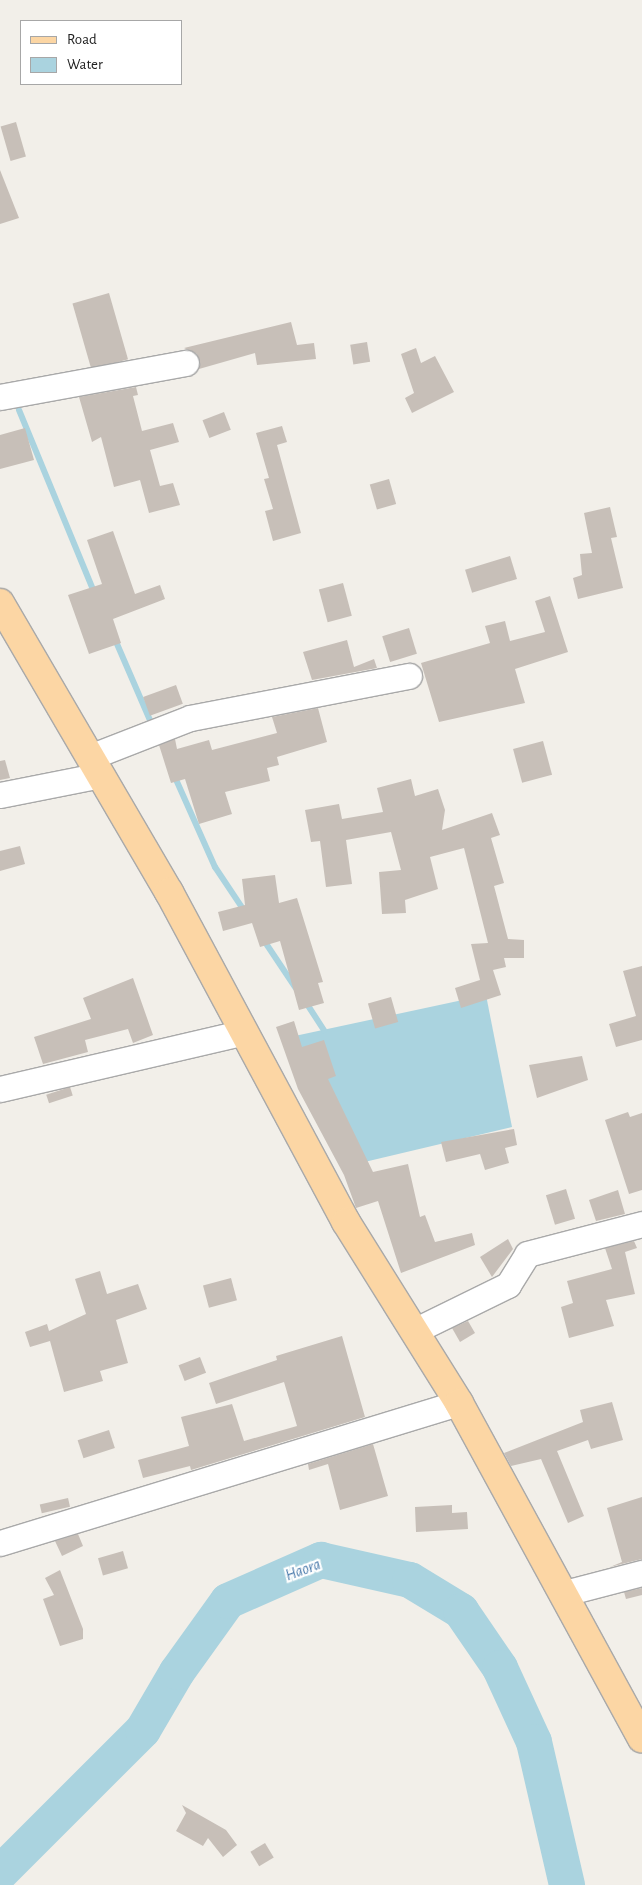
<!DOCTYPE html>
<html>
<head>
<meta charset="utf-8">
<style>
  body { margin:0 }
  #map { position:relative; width:642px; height:1885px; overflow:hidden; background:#f2efe9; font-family:"Alegreya Sans",sans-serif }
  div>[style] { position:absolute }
  .water>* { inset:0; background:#aad3df }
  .stream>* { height:6px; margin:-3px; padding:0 3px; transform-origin:3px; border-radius:3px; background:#aad3df }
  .river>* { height:36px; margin:-18px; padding:0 18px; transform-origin:18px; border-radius:18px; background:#aad3df }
  .building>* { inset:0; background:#c7bfb8; transform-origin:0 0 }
  .roads { filter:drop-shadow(1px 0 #a9a9a9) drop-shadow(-1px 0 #a9a9a9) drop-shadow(0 1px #a9a9a9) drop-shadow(0 -1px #a9a9a9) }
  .street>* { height:25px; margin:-12.5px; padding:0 12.5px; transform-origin:12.5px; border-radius:12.5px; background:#fff }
  .primary>* { height:28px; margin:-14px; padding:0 14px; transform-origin:14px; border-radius:14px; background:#fcd6a4 }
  span { translate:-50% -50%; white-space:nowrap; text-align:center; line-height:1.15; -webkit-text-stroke:4.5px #fff; paint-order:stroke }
  .water-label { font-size:16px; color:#4a7aab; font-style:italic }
  .legend { position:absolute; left:20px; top:20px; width:162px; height:65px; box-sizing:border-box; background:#fff; border:1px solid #a7a7a7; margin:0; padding:6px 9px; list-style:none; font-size:15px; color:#222 }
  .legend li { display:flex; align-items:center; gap:10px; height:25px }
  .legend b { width:25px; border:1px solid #a7a7a7 }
</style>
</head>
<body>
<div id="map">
  <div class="water">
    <i style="clip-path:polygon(486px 995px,512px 1127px,356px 1164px,290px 1037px)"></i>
  </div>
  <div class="stream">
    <i style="left:19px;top:410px;width:199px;rotate:67.6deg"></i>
    <i style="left:114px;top:637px;width:98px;rotate:66.6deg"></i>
    <i style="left:174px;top:775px;width:101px;rotate:66deg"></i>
    <i style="left:215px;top:867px;width:54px;rotate:56.3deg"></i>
    <i style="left:263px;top:939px;width:58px;rotate:56.3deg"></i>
    <i style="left:305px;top:1001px;width:35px;rotate:57deg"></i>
  </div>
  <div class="river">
    <i style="left:0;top:1873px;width:202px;rotate:-45deg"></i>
    <i style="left:143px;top:1730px;width:67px;rotate:-59.6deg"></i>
    <i style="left:177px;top:1672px;width:87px;rotate:-54.3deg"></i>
    <i style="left:228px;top:1601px;width:102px;rotate:-23.8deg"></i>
    <i style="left:321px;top:1560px;width:91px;rotate:12.7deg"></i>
    <i style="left:410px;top:1580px;width:60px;rotate:31.3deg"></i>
    <i style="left:461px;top:1611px;width:69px;rotate:55.6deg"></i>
    <i style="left:500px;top:1668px;width:81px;rotate:65.3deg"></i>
    <i style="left:534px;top:1742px;width:147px;rotate:77deg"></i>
  </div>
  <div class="building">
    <i style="left:16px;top:122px;width:36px;height:16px;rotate:74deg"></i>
    <i style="clip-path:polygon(0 170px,19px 218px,0 224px)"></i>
    <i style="left:109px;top:293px;width:69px;height:38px;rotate:74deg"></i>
    <i style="clip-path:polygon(291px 322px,297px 345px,314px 343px,316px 359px,257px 365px,255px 353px,199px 369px,197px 354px,184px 348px)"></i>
    <i style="left:367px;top:342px;width:20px;height:17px;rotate:81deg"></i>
    <i style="clip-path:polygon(416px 348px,421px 363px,435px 356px,454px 392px,412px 413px,405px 398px,414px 393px,401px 354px)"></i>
    <i style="clip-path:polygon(136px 387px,138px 395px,133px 396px,142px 431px,173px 423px,179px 442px,150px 450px,160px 486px,173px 483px,180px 505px,149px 513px,140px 480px,114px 487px,101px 437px,92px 442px,79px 397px)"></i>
    <i style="left:224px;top:412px;width:19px;height:23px;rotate:69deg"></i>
    <i style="clip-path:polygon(282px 426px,287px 442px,277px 445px,301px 533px,273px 541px,265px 511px,273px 509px,264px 479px,269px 478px,256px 433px)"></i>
    <i style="clip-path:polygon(25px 428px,34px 460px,0 469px,0 435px)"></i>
    <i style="left:389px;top:479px;width:26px;height:20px;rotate:74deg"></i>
    <i style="clip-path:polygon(610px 507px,617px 537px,611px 538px,623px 588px,578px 599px,573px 578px,582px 575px,580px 554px,592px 553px,584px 513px)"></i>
    <i style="clip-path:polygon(113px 531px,135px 594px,160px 585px,165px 599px,113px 619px,121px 643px,89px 654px,68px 595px,102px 584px,87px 540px)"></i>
    <i style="left:510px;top:556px;width:24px;height:47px;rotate:73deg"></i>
    <i style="left:343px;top:583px;width:34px;height:25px;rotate:75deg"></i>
    <i style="clip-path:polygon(550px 596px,568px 652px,515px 669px,525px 703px,439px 722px,421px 663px,490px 643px,485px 626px,505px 621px,510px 641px,545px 632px,535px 601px)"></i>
    <i style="left:409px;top:628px;width:27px;height:28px;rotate:73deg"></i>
    <i style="clip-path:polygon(347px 640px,354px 667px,374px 659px,377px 668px,312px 680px,303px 652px)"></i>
    <i style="left:176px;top:685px;width:20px;height:35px;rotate:70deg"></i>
    <i style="clip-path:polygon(318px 708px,327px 742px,277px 757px,279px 765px,267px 768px,270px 781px,225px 792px,232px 814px,199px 824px,185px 779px,171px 783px,159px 745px,175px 739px,177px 749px,209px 740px,212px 750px,277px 733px,272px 717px)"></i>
    <i style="left:543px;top:741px;width:35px;height:31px;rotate:75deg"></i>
    <i style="clip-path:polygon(5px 760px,10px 778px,0 780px,0 761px)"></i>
    <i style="clip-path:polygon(411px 779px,415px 796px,438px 789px,445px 810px,442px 830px,492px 813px,500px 835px,491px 838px,504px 883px,494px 886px,508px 939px,524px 940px,524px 958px,504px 958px,506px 967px,493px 970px,501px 995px,461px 1008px,455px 988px,480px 980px,471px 944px,488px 943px,464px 848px,430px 857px,438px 889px,405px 900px,406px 913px,382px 914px,379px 872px,401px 870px,391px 832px,346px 840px,352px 884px,326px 887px,320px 841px,311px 842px,305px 810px,339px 804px,342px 819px,383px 812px,377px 788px)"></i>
    <i style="clip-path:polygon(20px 846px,25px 864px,0 871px,0 851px)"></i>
    <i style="clip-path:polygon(275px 875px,279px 903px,297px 898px,323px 982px,318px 983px,324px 1003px,299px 1010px,280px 941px,260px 947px,252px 923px,223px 931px,218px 912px,245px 905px,242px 879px)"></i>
    <i style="clip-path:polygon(642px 966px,642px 1040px,616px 1047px,609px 1024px,636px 1016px,623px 971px)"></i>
    <i style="clip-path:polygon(133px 978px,153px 1035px,133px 1043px,128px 1029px,85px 1040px,88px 1052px,43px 1064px,34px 1037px,91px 1019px,83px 998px)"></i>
    <i style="left:391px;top:997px;width:26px;height:24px;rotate:74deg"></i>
    <i style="clip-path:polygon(294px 1021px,302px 1047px,324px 1040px,336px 1076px,328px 1079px,373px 1172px,408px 1164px,420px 1217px,425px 1215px,435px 1242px,472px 1233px,475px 1245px,401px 1273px,378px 1201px,356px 1208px,344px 1175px,298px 1089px,276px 1027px)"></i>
    <i style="clip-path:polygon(582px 1056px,588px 1080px,537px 1098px,529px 1065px)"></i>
    <i style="left:70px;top:1087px;width:9px;height:25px;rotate:72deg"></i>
    <i style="clip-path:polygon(628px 1112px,630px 1117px,642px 1113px,642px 1190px,629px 1194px,605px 1120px)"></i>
    <i style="clip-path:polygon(514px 1129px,517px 1145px,505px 1148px,509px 1163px,485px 1170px,480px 1154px,446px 1162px,441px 1142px)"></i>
    <i style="left:566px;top:1189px;width:31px;height:21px;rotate:73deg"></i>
    <i style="clip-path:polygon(618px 1190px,625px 1214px,596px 1221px,589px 1200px)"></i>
    <i style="clip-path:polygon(508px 1239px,513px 1249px,492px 1277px,480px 1257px)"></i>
    <i style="clip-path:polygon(634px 1241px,637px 1248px,625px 1252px,635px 1294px,606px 1300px,614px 1326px,569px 1338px,561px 1307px,573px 1303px,567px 1281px,612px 1269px,605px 1248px)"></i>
    <i style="clip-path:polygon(100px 1271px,107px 1294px,138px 1284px,147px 1309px,116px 1320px,128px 1363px,100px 1371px,103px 1381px,64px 1392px,50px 1341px,30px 1347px,25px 1332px,47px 1324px,49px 1331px,86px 1314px,75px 1279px)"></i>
    <i style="left:231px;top:1278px;width:23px;height:29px;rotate:75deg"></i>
    <i style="clip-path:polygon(468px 1321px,475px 1333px,460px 1342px,452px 1328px)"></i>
    <i style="clip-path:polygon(342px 1336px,365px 1417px,191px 1470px,190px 1466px,143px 1478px,138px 1460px,189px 1446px,181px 1417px,232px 1404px,244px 1441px,297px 1426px,284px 1382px,216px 1404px,209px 1383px,277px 1360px,276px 1356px)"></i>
    <i style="left:200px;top:1357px;width:17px;height:23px;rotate:69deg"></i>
    <i style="clip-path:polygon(612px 1402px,623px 1440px,591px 1449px,588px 1440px,557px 1451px,584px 1516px,568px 1523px,541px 1459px,511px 1466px,504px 1453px,583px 1422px,580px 1410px)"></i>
    <i style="left:109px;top:1430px;width:19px;height:33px;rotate:72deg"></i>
    <i style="clip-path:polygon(373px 1444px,388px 1496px,340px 1510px,328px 1464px,309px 1470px,308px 1464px)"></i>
    <i style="clip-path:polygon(642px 1497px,642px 1559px,610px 1567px,622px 1562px,607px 1508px)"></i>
    <i style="left:68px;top:1498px;width:9px;height:29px;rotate:77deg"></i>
    <i style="clip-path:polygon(452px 1505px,452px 1513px,467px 1512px,468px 1529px,416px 1532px,415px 1507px)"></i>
    <i style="clip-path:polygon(78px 1534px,83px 1546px,62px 1556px,55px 1541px)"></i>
    <i style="left:123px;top:1551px;width:18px;height:26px;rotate:74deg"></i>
    <i style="clip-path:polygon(60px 1570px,83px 1629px,83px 1639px,60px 1646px,43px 1599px,54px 1595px,45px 1578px)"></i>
    <i style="clip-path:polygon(642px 1588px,642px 1595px,626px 1599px,624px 1592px)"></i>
    <i style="clip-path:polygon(182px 1805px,226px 1830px,237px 1845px,223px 1857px,208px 1838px,203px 1846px,176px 1831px,186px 1813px)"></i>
    <i style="left:265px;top:1843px;width:17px;height:17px;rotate:59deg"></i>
  </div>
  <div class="roads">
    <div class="street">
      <i style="left:0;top:397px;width:189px;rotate:-10.4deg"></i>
      <i style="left:90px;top:757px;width:107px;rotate:-21.3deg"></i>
      <i style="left:190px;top:718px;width:223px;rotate:-10.9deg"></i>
      <i style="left:0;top:795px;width:103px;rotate:-11.2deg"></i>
      <i style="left:0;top:1089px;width:251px;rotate:-13.1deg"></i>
      <i style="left:414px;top:1331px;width:105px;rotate:-26.1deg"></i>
      <i style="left:508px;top:1285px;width:36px;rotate:-58deg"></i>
      <i style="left:527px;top:1254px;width:119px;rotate:-14.6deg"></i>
      <i style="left:0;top:1543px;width:480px;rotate:-17deg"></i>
      <i style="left:565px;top:1593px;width:80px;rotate:-14.6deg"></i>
    </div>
    <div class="primary">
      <i style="left:0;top:603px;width:335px;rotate:59.7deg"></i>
      <i style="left:169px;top:892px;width:374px;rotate:61.8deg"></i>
      <i style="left:346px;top:1222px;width:213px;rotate:58deg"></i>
      <i style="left:459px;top:1403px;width:382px;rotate:61.4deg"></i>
    </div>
  </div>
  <div class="water-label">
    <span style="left:303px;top:1570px;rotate:-20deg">Haora</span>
  </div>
  <ul class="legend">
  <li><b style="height:6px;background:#fcd6a4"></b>Road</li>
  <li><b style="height:14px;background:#aad3df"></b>Water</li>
  </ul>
</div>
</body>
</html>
